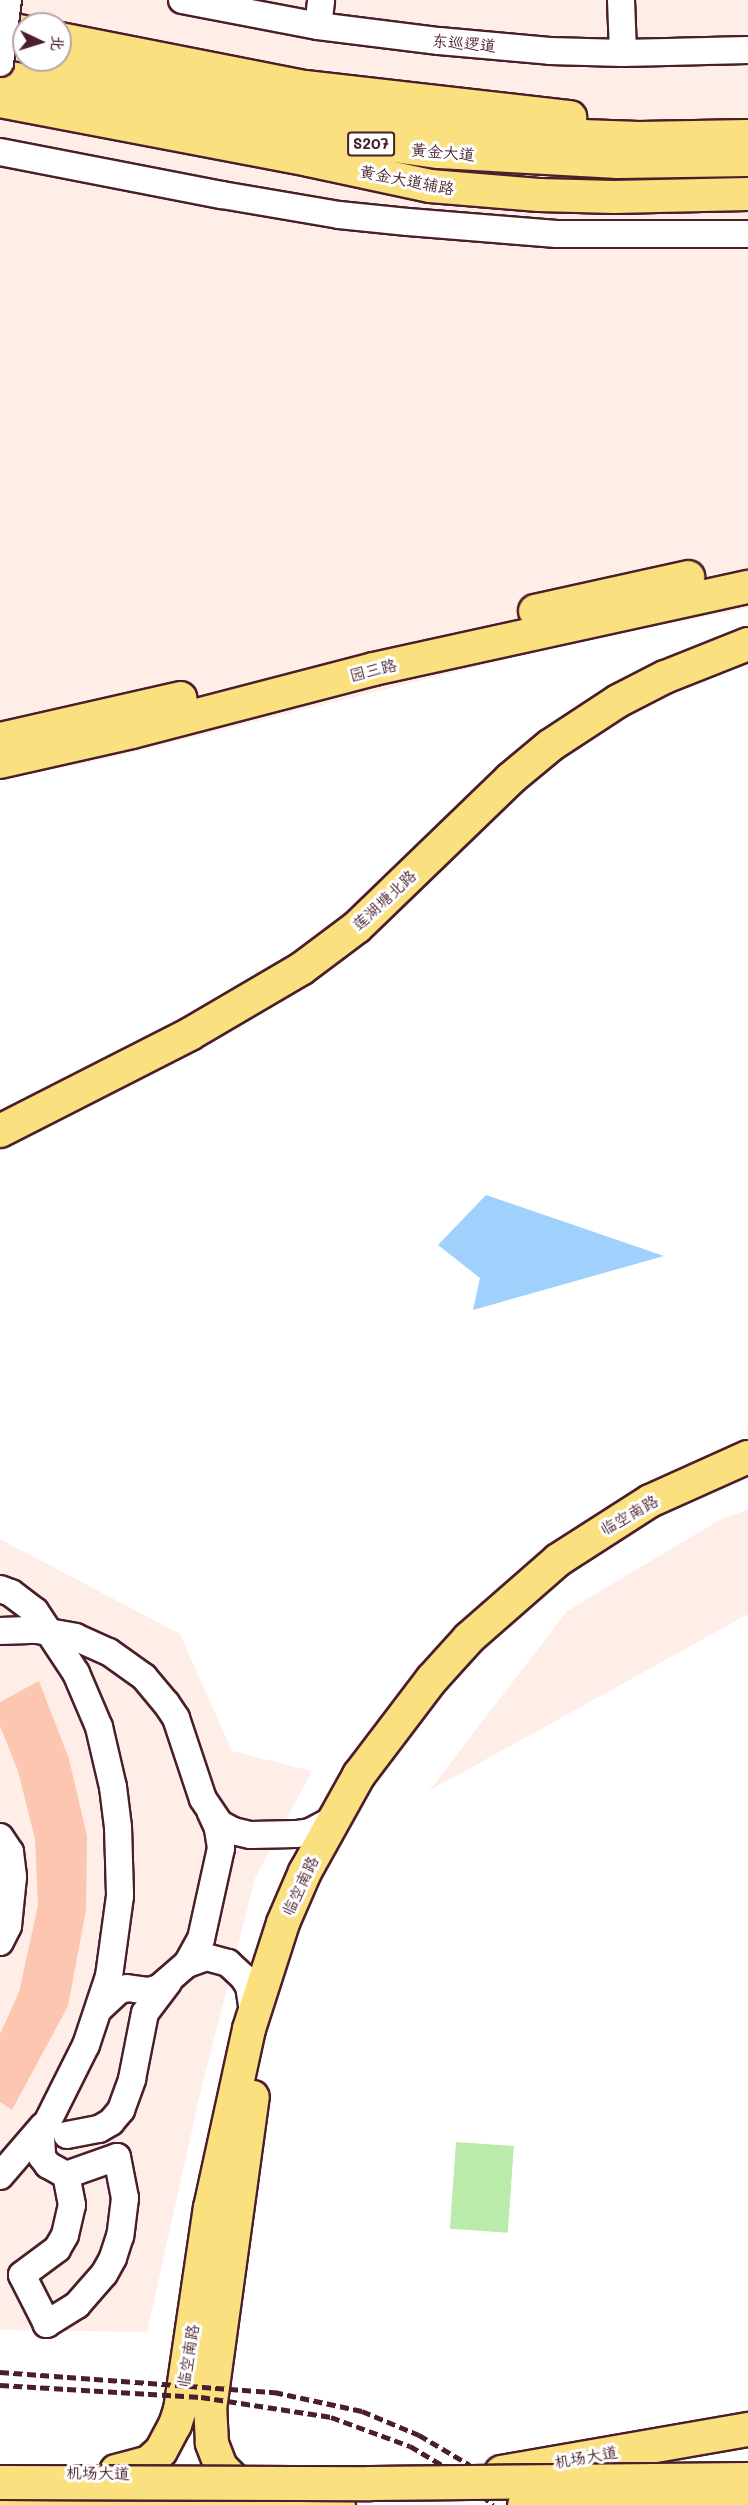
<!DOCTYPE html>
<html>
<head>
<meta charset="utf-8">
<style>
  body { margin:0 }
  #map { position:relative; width:748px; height:2505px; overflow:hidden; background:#fff; font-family:Mali,"LXGW WenKai TC",sans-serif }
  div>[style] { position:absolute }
  .built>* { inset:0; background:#feeee7 }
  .green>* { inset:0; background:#baebab; transform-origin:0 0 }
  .water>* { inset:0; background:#a0d0fc }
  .building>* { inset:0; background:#fdc6b0 }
  .roads { filter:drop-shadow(2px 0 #4a1f2b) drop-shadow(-2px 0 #4a1f2b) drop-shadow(0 2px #4a1f2b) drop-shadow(0 -2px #4a1f2b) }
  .minor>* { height:26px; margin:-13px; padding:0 13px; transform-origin:13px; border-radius:13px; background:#fff }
  .major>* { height:32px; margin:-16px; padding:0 16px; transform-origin:16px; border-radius:16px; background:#fbe080 }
  .highway>* { height:33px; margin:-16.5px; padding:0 16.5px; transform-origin:16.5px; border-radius:16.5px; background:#fbe080 }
  .rail>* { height:4.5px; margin-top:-2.25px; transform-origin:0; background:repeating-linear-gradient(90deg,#4a1f2b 0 9px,transparent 0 13.5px) }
  .bridges { filter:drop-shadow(2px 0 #4a1f2b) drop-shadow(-2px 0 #4a1f2b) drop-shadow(0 2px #4a1f2b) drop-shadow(0 -2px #4a1f2b) }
  .minor-bridge>* { height:26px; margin:-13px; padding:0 13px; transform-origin:13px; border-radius:13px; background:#fff }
  .highway-bridge>* { height:33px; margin:-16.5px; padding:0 16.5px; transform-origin:16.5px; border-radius:16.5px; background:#fbe080 }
  span { translate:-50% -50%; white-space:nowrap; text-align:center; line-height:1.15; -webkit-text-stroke:6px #fff; paint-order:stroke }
  .shield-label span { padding:2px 4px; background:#fff; border:2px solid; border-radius:4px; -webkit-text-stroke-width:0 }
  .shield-label { font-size:15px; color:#4a1f2b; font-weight:700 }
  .street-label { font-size:16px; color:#4a1f2b }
  .north { position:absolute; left:12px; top:12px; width:60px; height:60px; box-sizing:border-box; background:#fff; border:2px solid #b7a5aa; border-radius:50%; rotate:94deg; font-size:16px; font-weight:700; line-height:24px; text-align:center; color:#4a1f2b }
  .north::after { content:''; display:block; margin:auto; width:21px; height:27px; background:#4a1f2b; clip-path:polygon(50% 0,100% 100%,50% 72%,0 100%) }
</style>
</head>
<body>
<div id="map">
  <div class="built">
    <i style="clip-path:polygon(evenodd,0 0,748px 0,748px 608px,559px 646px,97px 761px,0 780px,0 0,24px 24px,60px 24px,60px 60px,24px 60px,24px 24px)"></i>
    <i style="clip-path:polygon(748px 1510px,748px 1614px,429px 1791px,567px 1611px,723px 1518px)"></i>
    <i style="clip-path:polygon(0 1539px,180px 1634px,232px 1751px,312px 1771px,255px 1878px,199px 2099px,147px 2332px,0 2330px)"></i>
  </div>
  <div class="green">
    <i style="left:456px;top:2142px;width:58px;height:87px;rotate:4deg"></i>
  </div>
  <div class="water">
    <i style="clip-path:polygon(486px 1195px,664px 1256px,473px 1310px,480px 1278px,438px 1245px)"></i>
  </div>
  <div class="building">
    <i style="clip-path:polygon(39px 1681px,69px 1759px,87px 1836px,86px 1910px,68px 2006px,12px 2110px,0 2102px,0 2034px,19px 1992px,38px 1905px,35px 1839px,18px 1771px,0 1726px,0 1702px)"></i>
  </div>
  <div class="roads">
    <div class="minor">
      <i style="left:182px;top:0;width:138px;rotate:10.8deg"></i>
      <i style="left:318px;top:26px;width:122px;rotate:7.1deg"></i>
      <i style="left:439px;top:41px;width:111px;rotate:5.1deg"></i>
      <i style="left:550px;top:51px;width:73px;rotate:1.6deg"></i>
      <i style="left:623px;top:53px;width:125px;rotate:-1.4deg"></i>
      <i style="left:621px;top:0;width:53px;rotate:87.8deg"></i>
      <i style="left:318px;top:26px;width:26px;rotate:-83deg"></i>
      <i style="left:0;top:152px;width:226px;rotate:11deg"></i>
      <i style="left:222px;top:195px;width:119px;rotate:9.7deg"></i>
      <i style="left:339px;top:215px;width:69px;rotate:5.8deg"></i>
      <i style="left:408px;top:222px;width:149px;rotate:4.6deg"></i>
      <i style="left:557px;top:234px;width:191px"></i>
      <i style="left:0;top:1589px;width:12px;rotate:20deg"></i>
      <i style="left:11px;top:1593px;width:30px;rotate:37deg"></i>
      <i style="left:35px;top:1611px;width:74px;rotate:56.5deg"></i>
      <i style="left:76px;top:1673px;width:59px;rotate:66.9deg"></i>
      <i style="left:99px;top:1727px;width:62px;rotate:76.9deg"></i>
      <i style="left:113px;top:1787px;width:40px;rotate:82.9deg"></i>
      <i style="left:118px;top:1827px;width:69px;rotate:88.3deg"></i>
      <i style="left:120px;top:1896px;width:81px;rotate:97.8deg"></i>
      <i style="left:109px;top:1976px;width:73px;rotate:108.4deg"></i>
      <i style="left:86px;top:2045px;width:101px;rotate:116.6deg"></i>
      <i style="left:41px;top:2135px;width:22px;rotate:87deg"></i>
      <i style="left:42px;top:2157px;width:10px;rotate:53deg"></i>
      <i style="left:48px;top:2165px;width:21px;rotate:29deg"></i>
      <i style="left:0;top:1631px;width:37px;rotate:-2deg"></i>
      <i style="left:37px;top:1630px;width:39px;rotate:10deg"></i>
      <i style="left:75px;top:1637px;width:37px;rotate:24deg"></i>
      <i style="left:109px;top:1652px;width:43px;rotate:35.5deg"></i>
      <i style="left:144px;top:1677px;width:34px;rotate:50deg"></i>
      <i style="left:166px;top:1703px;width:18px;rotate:56deg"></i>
      <i style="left:176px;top:1718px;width:85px;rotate:71.6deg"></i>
      <i style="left:203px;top:1799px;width:30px;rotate:56deg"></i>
      <i style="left:220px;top:1824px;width:15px;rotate:28deg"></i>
      <i style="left:233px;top:1831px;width:18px;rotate:13deg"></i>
      <i style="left:251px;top:1835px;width:45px;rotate:-1.3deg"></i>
      <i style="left:296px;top:1834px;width:14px;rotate:-8deg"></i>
      <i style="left:310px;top:1832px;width:26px;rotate:-28deg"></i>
      <i style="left:0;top:1837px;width:18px;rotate:56deg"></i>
      <i style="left:10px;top:1852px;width:25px;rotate:83deg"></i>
      <i style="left:13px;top:1877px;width:49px;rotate:95.8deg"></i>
      <i style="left:8px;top:1926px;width:18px;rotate:117deg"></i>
      <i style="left:187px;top:1964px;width:29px;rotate:-61deg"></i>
      <i style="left:201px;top:1939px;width:93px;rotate:-77.6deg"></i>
      <i style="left:221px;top:1848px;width:20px;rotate:-99deg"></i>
      <i style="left:218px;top:1828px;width:17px;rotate:-115deg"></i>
      <i style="left:99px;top:2009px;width:26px;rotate:-43deg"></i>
      <i style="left:118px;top:1991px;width:9px;rotate:-18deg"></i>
      <i style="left:127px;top:1988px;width:22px;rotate:8deg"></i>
      <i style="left:149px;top:1991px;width:10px;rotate:-17deg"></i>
      <i style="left:159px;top:1988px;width:37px;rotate:-41deg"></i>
      <i style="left:187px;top:1964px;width:20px;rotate:-20deg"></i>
      <i style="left:206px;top:1957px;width:23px;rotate:15deg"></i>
      <i style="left:228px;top:1963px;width:21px;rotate:43deg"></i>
      <i style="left:243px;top:1977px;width:11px;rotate:56deg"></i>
      <i style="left:249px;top:1986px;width:26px;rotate:81deg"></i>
      <i style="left:67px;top:2135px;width:33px;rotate:-11deg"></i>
      <i style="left:99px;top:2129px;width:14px;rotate:-30deg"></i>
      <i style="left:111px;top:2122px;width:16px;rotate:-50deg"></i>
      <i style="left:121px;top:2110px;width:33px;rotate:-70deg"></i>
      <i style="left:132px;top:2079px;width:67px;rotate:-78.9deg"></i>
      <i style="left:145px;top:2013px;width:39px;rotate:-53deg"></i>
      <i style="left:117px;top:2157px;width:42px;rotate:79deg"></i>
      <i style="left:125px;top:2198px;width:38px;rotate:97deg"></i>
      <i style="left:120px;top:2236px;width:23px;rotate:108deg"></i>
      <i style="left:113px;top:2258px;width:18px;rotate:119deg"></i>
      <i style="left:104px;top:2274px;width:41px;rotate:131.1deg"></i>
      <i style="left:77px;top:2305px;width:36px;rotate:148deg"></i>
      <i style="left:47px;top:2324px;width:55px;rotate:-117deg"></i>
      <i style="left:22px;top:2275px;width:44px;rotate:-36.6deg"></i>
      <i style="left:57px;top:2249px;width:16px;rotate:-60deg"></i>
      <i style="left:65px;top:2235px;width:31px;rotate:-77deg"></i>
      <i style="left:72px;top:2205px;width:31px;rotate:-101deg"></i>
      <i style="left:66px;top:2175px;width:54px;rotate:-19.4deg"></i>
      <i style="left:0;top:2176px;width:66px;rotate:-49.3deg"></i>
    </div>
    <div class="major">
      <i style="left:0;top:27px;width:25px;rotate:12deg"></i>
      <i style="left:60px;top:39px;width:250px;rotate:11.1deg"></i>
      <i style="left:305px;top:87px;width:267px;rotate:6.5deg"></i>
      <i style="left:41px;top:60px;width:267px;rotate:11deg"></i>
      <i style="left:303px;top:111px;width:87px;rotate:8.6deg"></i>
      <i style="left:389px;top:124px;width:79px;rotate:5.8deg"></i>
      <i style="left:468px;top:132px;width:171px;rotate:2deg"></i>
      <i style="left:639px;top:138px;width:109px;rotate:-1.1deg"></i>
      <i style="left:0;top:76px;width:292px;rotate:10.8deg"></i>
      <i style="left:287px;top:131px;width:153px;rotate:7.9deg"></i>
      <i style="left:439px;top:152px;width:179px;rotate:3.2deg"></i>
      <i style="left:618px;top:162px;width:130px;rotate:-0.9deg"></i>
      <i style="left:0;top:101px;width:315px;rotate:10.8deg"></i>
      <i style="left:309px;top:160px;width:124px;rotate:12.1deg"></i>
      <i style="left:430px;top:186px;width:109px;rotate:4.7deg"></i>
      <i style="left:539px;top:195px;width:75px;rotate:1.5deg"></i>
      <i style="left:614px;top:197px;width:134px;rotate:-1.3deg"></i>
      <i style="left:535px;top:611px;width:157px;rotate:-12.5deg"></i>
      <i style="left:0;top:739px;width:185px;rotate:-12.8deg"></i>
      <i style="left:0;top:762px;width:135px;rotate:-12.8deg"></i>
      <i style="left:132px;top:732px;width:250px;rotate:-14.6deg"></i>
      <i style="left:374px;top:669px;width:383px;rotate:-12.4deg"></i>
      <i style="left:0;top:1131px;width:213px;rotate:-27deg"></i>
      <i style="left:190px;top:1034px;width:129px;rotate:-30.4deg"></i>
      <i style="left:301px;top:969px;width:70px;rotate:-36.9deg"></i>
      <i style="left:357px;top:927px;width:213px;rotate:-44deg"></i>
      <i style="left:510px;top:779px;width:53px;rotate:-39.7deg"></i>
      <i style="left:551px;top:745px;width:80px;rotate:-33.3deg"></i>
      <i style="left:618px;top:701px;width:53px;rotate:-27.1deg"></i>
      <i style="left:665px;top:677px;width:89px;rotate:-21.7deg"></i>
      <i style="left:116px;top:2471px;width:34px;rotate:-15deg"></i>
      <i style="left:149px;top:2462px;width:16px;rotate:-43deg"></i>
      <i style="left:161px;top:2451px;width:30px;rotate:-62deg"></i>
      <i style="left:175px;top:2425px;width:16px;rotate:-72deg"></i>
      <i style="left:180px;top:2410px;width:204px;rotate:-81.6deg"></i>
      <i style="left:210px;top:2208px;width:183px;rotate:-77.7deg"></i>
      <i style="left:249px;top:2029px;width:111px;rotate:-72.2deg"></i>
      <i style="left:283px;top:1923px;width:56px;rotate:-66.7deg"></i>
      <i style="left:305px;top:1872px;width:111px;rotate:-60.9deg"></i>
      <i style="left:359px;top:1775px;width:121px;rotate:-52.8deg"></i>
      <i style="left:432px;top:1679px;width:55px;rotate:-47.9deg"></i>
      <i style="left:469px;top:1638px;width:118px;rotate:-41.2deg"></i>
      <i style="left:558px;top:1560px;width:109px;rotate:-32.7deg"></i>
      <i style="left:650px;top:1501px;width:107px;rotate:-24.2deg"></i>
      <i style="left:236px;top:2482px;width:21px;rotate:-135deg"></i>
      <i style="left:221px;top:2467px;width:26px;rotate:-111deg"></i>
      <i style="left:212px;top:2443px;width:34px;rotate:-93deg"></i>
      <i style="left:210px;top:2409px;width:315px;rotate:-82.2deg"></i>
    </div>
    <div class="highway">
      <i style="left:501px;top:2472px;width:251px;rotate:-9.9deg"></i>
      <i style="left:0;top:2502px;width:338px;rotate:0.5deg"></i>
    </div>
  </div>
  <div class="rail">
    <i style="left:0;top:2372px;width:275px;rotate:4.2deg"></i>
    <i style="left:274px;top:2392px;width:90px;rotate:12.2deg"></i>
    <i style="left:362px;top:2411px;width:62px;rotate:22.8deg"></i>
    <i style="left:419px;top:2435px;width:59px;rotate:30.5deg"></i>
    <i style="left:470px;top:2465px;width:60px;rotate:41.6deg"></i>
    <i style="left:0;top:2385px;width:201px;rotate:3.4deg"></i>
    <i style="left:201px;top:2397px;width:132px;rotate:8.7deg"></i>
    <i style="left:331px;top:2417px;width:84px;rotate:20.2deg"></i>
    <i style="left:410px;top:2446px;width:61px;rotate:30.8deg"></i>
    <i style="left:462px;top:2477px;width:42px;rotate:42.1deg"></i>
  </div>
  <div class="bridges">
    <div class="minor-bridge">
      <i style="left:0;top:63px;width:64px;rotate:-82.8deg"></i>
    </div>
    <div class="highway-bridge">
      <i style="left:0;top:2482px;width:370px;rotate:0.2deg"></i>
      <i style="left:370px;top:2483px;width:378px;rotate:-0.6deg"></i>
      <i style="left:524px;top:2505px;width:224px;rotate:-0.3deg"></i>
    </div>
  </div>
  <div class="shield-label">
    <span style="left:371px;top:144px">S207</span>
  </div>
  <div class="street-label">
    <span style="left:464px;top:43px;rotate:5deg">东巡逻道</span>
    <span style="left:443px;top:152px;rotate:5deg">黄金大道</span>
    <span style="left:407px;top:180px;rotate:11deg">黄金大道辅路</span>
    <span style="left:373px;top:670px;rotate:-14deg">园三路</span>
    <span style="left:384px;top:900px;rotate:-43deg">莲湖塘北路</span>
    <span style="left:629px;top:1515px;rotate:-30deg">临空南路</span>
    <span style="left:300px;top:1886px;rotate:-65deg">临空南路</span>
    <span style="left:188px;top:2356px;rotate:-81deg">临空南路</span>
    <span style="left:586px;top:2457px;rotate:-10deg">机场大道</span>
    <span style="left:98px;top:2473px;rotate:1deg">机场大道</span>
  </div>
  <div class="north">北</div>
</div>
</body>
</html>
